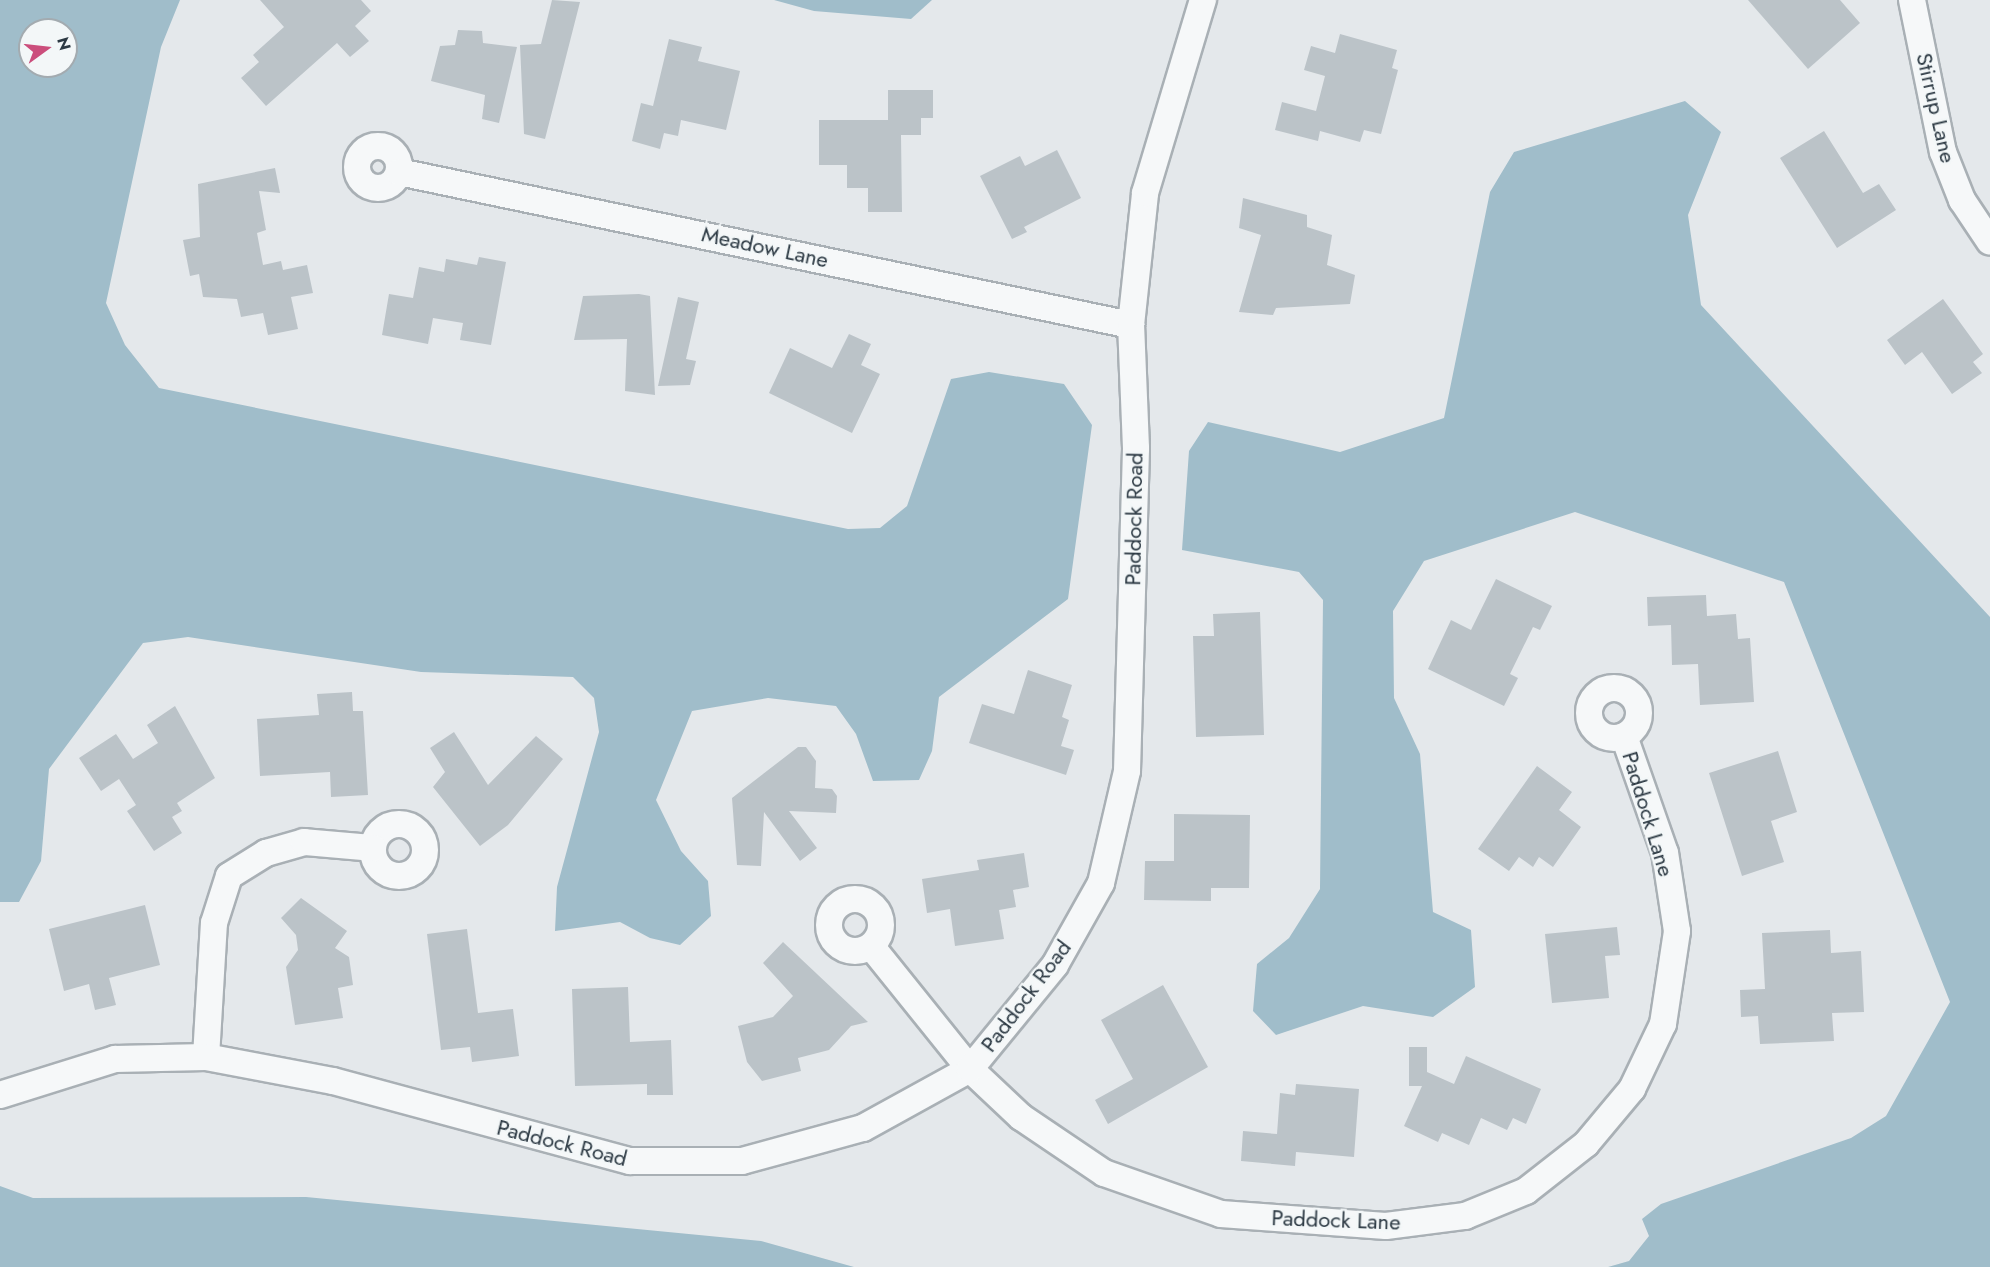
<!DOCTYPE html>
<html>
<head>
<meta charset="utf-8">
<style>
  body { margin:0 }
  #map { position:relative; width:1990px; height:1267px; overflow:hidden; background:#e4e8eb; font-family:Jost,sans-serif }
  div>[style] { position:absolute }
  .water>* { inset:0; background:#a0bdca }
  .building>* { inset:0; background:#bbc3c8 }
  .roads { filter:drop-shadow(2px 0 #a9b0b5) drop-shadow(-2px 0 #a9b0b5) drop-shadow(0 2px #a9b0b5) drop-shadow(0 -2px #a9b0b5) }
  .minor>* { height:26px; margin:-13px; padding:0 13px; transform-origin:13px; border-radius:13px; background:#f6f8f9 }
  .minor>.ring { margin:-13px; padding:0; box-sizing:content-box; background:none; border:26px solid #f6f8f9; border-radius:50% }
  span { translate:-50% -50%; white-space:nowrap; text-align:center; line-height:1.15; -webkit-text-stroke:4.5px #f3f7f8; paint-order:stroke }
  .street-label { font-size:22px; color:#2c3943 }
  .north { position:absolute; left:18px; top:18px; width:60px; height:60px; box-sizing:border-box; background:#f3f7f8; border:2px solid #a3abb0; border-radius:50%; rotate:75deg; font-size:16px; font-weight:700; line-height:24px; text-align:center; color:#2c3943 }
  .north::after { content:''; display:block; margin:auto; width:21px; height:27px; background:#cb4e7c; clip-path:polygon(50% 0,100% 100%,50% 72%,0 100%) }
</style>
</head>
<body>
<div id="map">
  <div class="water">
    <i style="clip-path:polygon(evenodd,0 0,180px 0,161px 47px,106px 303px,125px 345px,159px 388px,848px 529px,880px 528px,907px 506px,951px 379px,989px 372px,1064px 384px,1092px 425px,1068px 599px,939px 697px,932px 751px,919px 780px,873px 781px,856px 734px,836px 706px,768px 698px,692px 711px,656px 800px,681px 851px,708px 881px,711px 916px,680px 945px,650px 938px,620px 922px,555px 931px,557px 887px,599px 732px,594px 698px,573px 677px,421px 672px,188px 637px,143px 643px,49px 769px,41px 861px,19px 902px,0 902px,0 0,30px 30px,66px 30px,66px 66px,30px 66px,30px 30px)"></i>
    <i style="clip-path:polygon(774px 0,932px 0,911px 19px,814px 11px)"></i>
    <i style="clip-path:polygon(1685px 101px,1721px 132px,1688px 215px,1701px 305px,1990px 617px,1990px 1267px,1608px 1267px,1629px 1261px,1649px 1236px,1642px 1219px,1661px 1204px,1851px 1138px,1886px 1116px,1950px 1002px,1784px 582px,1575px 512px,1424px 561px,1393px 611px,1394px 698px,1420px 754px,1433px 912px,1471px 930px,1475px 987px,1433px 1017px,1363px 1006px,1276px 1035px,1253px 1011px,1257px 964px,1289px 938px,1320px 889px,1323px 600px,1299px 572px,1182px 550px,1189px 451px,1208px 422px,1340px 452px,1444px 418px,1490px 192px,1514px 152px)"></i>
    <i style="clip-path:polygon(0 1186px,33px 1198px,306px 1197px,761px 1241px,854px 1267px,0 1267px)"></i>
  </div>
  <div class="building">
    <i style="clip-path:polygon(260px 0,361px 0,371px 11px,355px 26px,369px 41px,350px 57px,337px 43px,266px 106px,241px 78px,259px 62px,253px 55px,284px 27px)"></i>
    <i style="clip-path:polygon(552px 0,580px 2px,545px 139px,524px 134px,520px 45px,541px 44px)"></i>
    <i style="clip-path:polygon(1748px 0,1840px 0,1860px 23px,1808px 69px)"></i>
    <i style="clip-path:polygon(458px 30px,482px 31px,483px 43px,517px 47px,499px 123px,482px 119px,485px 95px,431px 81px,440px 46px,455px 45px)"></i>
    <i style="clip-path:polygon(1340px 34px,1397px 50px,1392px 68px,1398px 70px,1381px 134px,1364px 130px,1360px 142px,1320px 131px,1318px 141px,1275px 130px,1282px 102px,1316px 111px,1325px 76px,1304px 70px,1311px 46px,1335px 53px)"></i>
    <i style="clip-path:polygon(669px 39px,702px 47px,698px 61px,740px 71px,726px 130px,681px 120px,678px 136px,664px 133px,660px 149px,632px 141px,641px 103px,653px 106px)"></i>
    <i style="clip-path:polygon(888px 90px,933px 90px,933px 118px,921px 118px,921px 135px,901px 135px,902px 212px,868px 212px,868px 188px,847px 188px,847px 165px,819px 165px,819px 120px,888px 120px)"></i>
    <i style="clip-path:polygon(1824px 131px,1863px 193px,1879px 184px,1896px 210px,1837px 248px,1780px 158px)"></i>
    <i style="clip-path:polygon(1057px 150px,1081px 198px,1024px 227px,1027px 232px,1012px 239px,980px 176px,1020px 156px,1025px 166px)"></i>
    <i style="clip-path:polygon(275px 168px,280px 193px,259px 191px,266px 230px,257px 233px,263px 265px,281px 261px,283px 270px,307px 265px,313px 293px,291px 297px,298px 329px,268px 335px,263px 313px,241px 317px,237px 299px,203px 297px,199px 274px,190px 276px,183px 240px,200px 237px,198px 184px)"></i>
    <i style="clip-path:polygon(1243px 198px,1307px 215px,1307px 227px,1332px 235px,1327px 265px,1355px 275px,1350px 304px,1276px 308px,1273px 315px,1239px 312px,1261px 235px,1239px 228px)"></i>
    <i style="clip-path:polygon(479px 257px,506px 262px,491px 345px,460px 340px,463px 323px,433px 318px,428px 344px,382px 335px,389px 294px,413px 298px,419px 267px,444px 272px,446px 259px,477px 265px)"></i>
    <i style="clip-path:polygon(639px 294px,650px 296px,655px 395px,625px 391px,627px 339px,574px 340px,583px 296px)"></i>
    <i style="clip-path:polygon(678px 297px,699px 302px,686px 359px,696px 361px,690px 385px,658px 386px)"></i>
    <i style="clip-path:polygon(1943px 299px,1983px 354px,1973px 362px,1982px 373px,1952px 394px,1922px 352px,1905px 365px,1887px 340px)"></i>
    <i style="clip-path:polygon(849px 334px,871px 344px,861px 365px,880px 374px,852px 433px,769px 393px,790px 348px,832px 368px)"></i>
    <i style="clip-path:polygon(1496px 579px,1552px 606px,1540px 630px,1533px 627px,1510px 674px,1518px 678px,1504px 706px,1428px 669px,1451px 620px,1471px 630px)"></i>
    <i style="clip-path:polygon(1706px 595px,1707px 616px,1736px 614px,1738px 639px,1750px 638px,1754px 702px,1700px 705px,1698px 664px,1672px 665px,1671px 625px,1648px 626px,1647px 597px)"></i>
    <i style="clip-path:polygon(1260px 612px,1264px 735px,1196px 737px,1193px 636px,1214px 636px,1213px 614px)"></i>
    <i style="clip-path:polygon(1028px 670px,1072px 685px,1062px 717px,1069px 720px,1061px 746px,1074px 750px,1066px 775px,969px 743px,982px 704px,1014px 714px)"></i>
    <i style="clip-path:polygon(352px 692px,353px 711px,363px 711px,368px 795px,331px 797px,330px 772px,260px 776px,257px 719px,319px 715px,317px 694px)"></i>
    <i style="clip-path:polygon(175px 706px,215px 778px,177px 803px,182px 811px,172px 817px,182px 833px,154px 851px,127px 811px,136px 805px,119px 779px,101px 791px,79px 758px,116px 734px,133px 759px,158px 743px,147px 725px)"></i>
    <i style="clip-path:polygon(454px 732px,488px 785px,536px 736px,563px 759px,508px 825px,480px 846px,433px 787px,445px 772px,430px 748px)"></i>
    <i style="clip-path:polygon(798px 747px,806px 747px,816px 761px,815px 788px,832px 789px,837px 796px,836px 813px,789px 811px,817px 848px,800px 861px,764px 812px,761px 866px,737px 865px,732px 798px)"></i>
    <i style="clip-path:polygon(1778px 751px,1797px 812px,1771px 821px,1784px 862px,1742px 876px,1709px 773px)"></i>
    <i style="clip-path:polygon(1537px 766px,1572px 792px,1559px 810px,1581px 827px,1553px 867px,1539px 857px,1533px 867px,1519px 857px,1509px 871px,1478px 849px)"></i>
    <i style="clip-path:polygon(1174px 814px,1250px 815px,1249px 888px,1211px 888px,1211px 901px,1144px 900px,1145px 861px,1174px 861px)"></i>
    <i style="clip-path:polygon(1024px 853px,1029px 887px,1013px 890px,1016px 907px,999px 910px,1004px 939px,955px 946px,950px 909px,927px 913px,922px 879px,979px 870px,977px 860px)"></i>
    <i style="clip-path:polygon(301px 898px,347px 931px,335px 948px,349px 957px,353px 985px,338px 988px,343px 1018px,295px 1025px,286px 967px,298px 950px,296px 935px,281px 918px)"></i>
    <i style="clip-path:polygon(145px 905px,160px 965px,109px 978px,116px 1005px,95px 1010px,89px 984px,64px 991px,49px 929px)"></i>
    <i style="clip-path:polygon(1617px 927px,1620px 955px,1605px 956px,1609px 998px,1552px 1003px,1545px 934px)"></i>
    <i style="clip-path:polygon(467px 929px,478px 1013px,513px 1009px,519px 1056px,472px 1062px,470px 1047px,441px 1050px,427px 934px)"></i>
    <i style="clip-path:polygon(1830px 930px,1831px 953px,1861px 951px,1864px 1012px,1832px 1013px,1834px 1041px,1760px 1044px,1758px 1016px,1741px 1017px,1740px 990px,1765px 989px,1762px 933px)"></i>
    <i style="clip-path:polygon(783px 942px,868px 1022px,851px 1026px,829px 1050px,798px 1058px,801px 1071px,762px 1081px,747px 1062px,738px 1026px,773px 1017px,793px 996px,763px 963px)"></i>
    <i style="clip-path:polygon(1163px 985px,1208px 1067px,1108px 1124px,1095px 1100px,1133px 1079px,1101px 1020px)"></i>
    <i style="clip-path:polygon(628px 987px,630px 1042px,671px 1040px,673px 1095px,647px 1095px,647px 1084px,575px 1086px,572px 989px)"></i>
    <i style="clip-path:polygon(1409px 1047px,1427px 1047px,1427px 1072px,1454px 1084px,1466px 1056px,1541px 1089px,1526px 1124px,1513px 1118px,1507px 1130px,1481px 1118px,1469px 1145px,1442px 1133px,1438px 1142px,1404px 1126px,1422px 1086px,1409px 1086px)"></i>
    <i style="clip-path:polygon(1296px 1084px,1359px 1089px,1354px 1157px,1296px 1152px,1295px 1166px,1241px 1161px,1243px 1131px,1277px 1134px,1280px 1093px,1295px 1095px)"></i>
  </div>
  <div class="roads">
    <div class="minor">
      <i style="left:1912px;top:0;width:155px;rotate:78.5deg"></i>
      <i style="left:1943px;top:152px;width:52px;rotate:68.4deg"></i>
      <i style="left:1962px;top:200px;width:50px;rotate:56.3deg"></i>
      <i class="ring" style="left:357px;top:146px;width:16px;height:16px"></i>
      <i style="left:399px;top:172px;width:748px;rotate:11.81deg"></i>
      <i class="ring" style="left:1589px;top:688px;width:24px;height:24px"></i>
      <i class="ring" style="left:373px;top:824px;width:26px;height:26px"></i>
      <i class="ring" style="left:829px;top:899px;width:26px;height:26px"></i>
      <i style="left:871px;top:946px;width:158px;rotate:51.2deg"></i>
      <i style="left:970px;top:1069px;width:70px;rotate:43.3deg"></i>
      <i style="left:1021px;top:1117px;width:100px;rotate:34deg"></i>
      <i style="left:1104px;top:1173px;width:124px;rotate:19.3deg"></i>
      <i style="left:1221px;top:1214px;width:165px;rotate:4.2deg"></i>
      <i style="left:1386px;top:1226px;width:80px;rotate:-7.2deg"></i>
      <i style="left:1465px;top:1216px;width:66px;rotate:-22.3deg"></i>
      <i style="left:1526px;top:1191px;width:76px;rotate:-38.1deg"></i>
      <i style="left:1586px;top:1144px;width:72px;rotate:-50.1deg"></i>
      <i style="left:1632px;top:1089px;width:72px;rotate:-64.5deg"></i>
      <i style="left:1663px;top:1024px;width:94px;rotate:-81.4deg"></i>
      <i style="left:1677px;top:931px;width:79px;rotate:-98.7deg"></i>
      <i style="left:1665px;top:853px;width:124px;rotate:-109.3deg"></i>
      <i style="left:206px;top:1057px;width:134px;rotate:-86.6deg"></i>
      <i style="left:214px;top:923px;width:49px;rotate:-72.3deg"></i>
      <i style="left:229px;top:876px;width:44px;rotate:-31.9deg"></i>
      <i style="left:266px;top:853px;width:40px;rotate:-16deg"></i>
      <i style="left:304px;top:842px;width:69px;rotate:5deg"></i>
      <i style="left:0;top:1095px;width:121px;rotate:-17.4deg"></i>
      <i style="left:115px;top:1059px;width:91px;rotate:-1.3deg"></i>
      <i style="left:206px;top:1057px;width:129px;rotate:10.7deg"></i>
      <i style="left:333px;top:1081px;width:308px;rotate:15.1deg"></i>
      <i style="left:630px;top:1161px;width:112px"></i>
      <i style="left:742px;top:1161px;width:125px;rotate:-15.3deg"></i>
      <i style="left:863px;top:1128px;width:122px;rotate:-28.9deg"></i>
      <i style="left:970px;top:1069px;width:134px;rotate:-50.7deg"></i>
      <i style="left:1055px;top:965px;width:94px;rotate:-60.7deg"></i>
      <i style="left:1101px;top:883px;width:115px;rotate:-76.9deg"></i>
      <i style="left:1127px;top:771px;width:323px;rotate:-88.4deg"></i>
      <i style="left:1136px;top:448px;width:123px;rotate:-92.3deg"></i>
      <i style="left:1131px;top:325px;width:133px;rotate:-83.9deg"></i>
      <i style="left:1145px;top:193px;width:202px;rotate:-73.3deg"></i>
    </div>
  </div>
  <div class="street-label">
    <span style="left:1936px;top:108px;rotate:77deg">Stirrup Lane</span>
    <span style="left:765px;top:247px;rotate:12deg">Meadow Lane</span>
    <span style="left:1134px;top:519px;rotate:-89deg">Paddock Road</span>
    <span style="left:1648px;top:814px;rotate:73deg">Paddock Lane</span>
    <span style="left:1026px;top:996px;rotate:-53deg">Paddock Road</span>
    <span style="left:562px;top:1143px;rotate:14deg">Paddock Road</span>
    <span style="left:1336px;top:1220px;rotate:2deg">Paddock Lane</span>
  </div>
  <div class="north">N</div>
</div>
</body>
</html>
